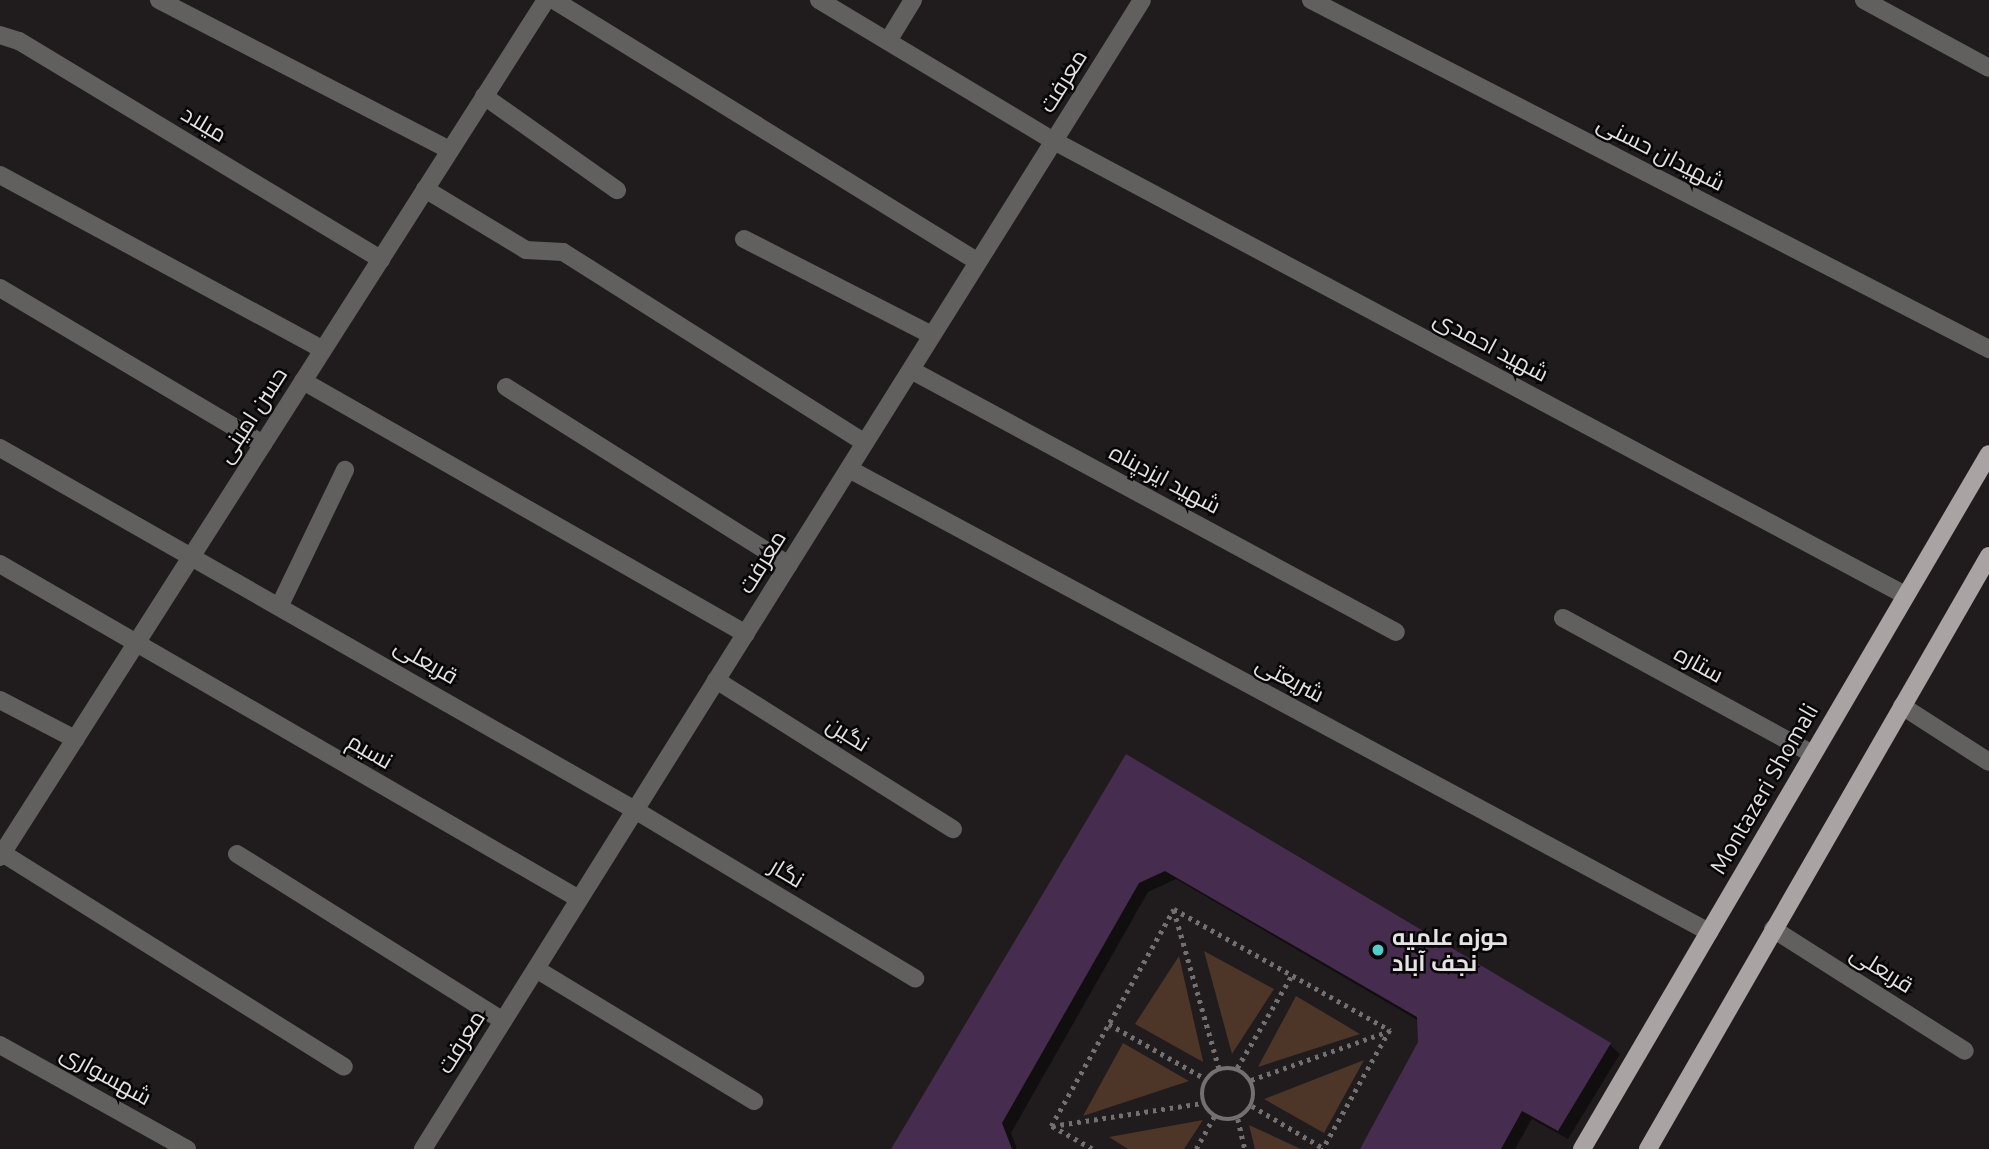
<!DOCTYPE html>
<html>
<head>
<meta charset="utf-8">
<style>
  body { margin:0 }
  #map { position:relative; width:1989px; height:1149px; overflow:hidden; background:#201b1d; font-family:Ubuntu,Cairo,sans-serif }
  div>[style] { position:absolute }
  .green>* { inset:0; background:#4d3528 }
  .shadow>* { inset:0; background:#0007 }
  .building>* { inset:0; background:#462c4f }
  .path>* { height:4.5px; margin-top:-2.25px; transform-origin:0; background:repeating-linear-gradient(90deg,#746f71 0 3.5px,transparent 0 8.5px) }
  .path>.ring { margin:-2.25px; padding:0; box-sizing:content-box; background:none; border:4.5px solid #746f71; border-radius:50% }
  .minor>* { height:18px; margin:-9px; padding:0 9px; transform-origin:9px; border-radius:9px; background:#625f5f }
  .major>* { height:18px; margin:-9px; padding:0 9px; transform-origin:9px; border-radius:9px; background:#aaa3a3 }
  .dots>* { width:19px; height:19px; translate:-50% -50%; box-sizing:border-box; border:4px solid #080607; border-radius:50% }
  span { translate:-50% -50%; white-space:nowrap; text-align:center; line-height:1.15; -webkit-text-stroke:5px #080607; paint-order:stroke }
  .street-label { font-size:23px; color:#e5e2e3 }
  .poi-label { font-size:23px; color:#e5e2e3; font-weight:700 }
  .left { translate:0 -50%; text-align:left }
</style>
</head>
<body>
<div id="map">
  <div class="green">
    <i style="clip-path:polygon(1204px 951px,1274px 989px,1232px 1054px)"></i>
    <i style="clip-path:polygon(1179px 956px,1203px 1061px,1203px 1062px,1135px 1024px)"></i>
    <i style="clip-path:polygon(1296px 996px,1360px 1034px,1258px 1067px)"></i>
    <i style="clip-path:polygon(1123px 1043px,1189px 1081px,1083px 1116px)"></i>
    <i style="clip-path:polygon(1364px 1060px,1324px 1133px,1264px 1099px)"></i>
    <i style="clip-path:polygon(1203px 1120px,1184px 1149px,1128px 1149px,1109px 1137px)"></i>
    <i style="clip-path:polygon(1249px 1125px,1301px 1149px,1255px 1149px)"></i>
  </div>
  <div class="shadow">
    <i style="clip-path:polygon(1127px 757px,1610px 1045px,1620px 1054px,1568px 1139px,1532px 1119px,1515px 1149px,1362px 1149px,1420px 1043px,1419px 1021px,1176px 879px,1148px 892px,1011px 1133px,1017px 1149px,893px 1149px)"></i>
  </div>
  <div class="building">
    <i style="clip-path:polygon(1126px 754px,1611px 1043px,1558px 1131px,1522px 1111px,1501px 1149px,1360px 1149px,1418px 1042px,1417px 1017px,1165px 871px,1139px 883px,1002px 1123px,1012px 1149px,891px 1149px)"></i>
  </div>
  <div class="path">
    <i style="left:1174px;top:909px;width:248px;rotate:29.3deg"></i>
    <i style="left:1390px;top:1030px;width:137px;rotate:119.4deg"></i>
    <i style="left:1174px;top:910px;width:164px;rotate:74.1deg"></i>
    <i style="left:1109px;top:1024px;width:112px;rotate:29.6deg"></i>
    <i class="ring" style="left:1202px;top:1068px;width:47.5px;height:47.5px"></i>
    <i style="left:1237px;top:1068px;width:108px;rotate:-59.4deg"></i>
    <i style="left:1251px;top:1080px;width:146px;rotate:-19.5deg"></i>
    <i style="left:1252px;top:1106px;width:82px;rotate:30.6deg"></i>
    <i style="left:1238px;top:1119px;width:31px;rotate:77deg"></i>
    <i style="left:1052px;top:1126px;width:153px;rotate:-8.7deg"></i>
    <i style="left:1092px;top:1149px;width:47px;rotate:-150.7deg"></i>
    <i style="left:1051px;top:1126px;width:249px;rotate:-60.5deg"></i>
    <i style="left:1196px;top:1149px;width:38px;rotate:-61deg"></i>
  </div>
  <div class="minor">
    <i style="left:159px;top:0;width:327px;rotate:27.3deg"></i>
    <i style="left:554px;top:0;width:498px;rotate:31.7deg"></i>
    <i style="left:819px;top:0;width:274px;rotate:31deg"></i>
    <i style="left:1054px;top:141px;width:965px;rotate:28.08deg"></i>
    <i style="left:1311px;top:0;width:763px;rotate:27.24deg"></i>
    <i style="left:1864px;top:0;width:142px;rotate:28.5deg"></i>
    <i style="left:0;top:35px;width:20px;rotate:18deg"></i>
    <i style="left:19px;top:41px;width:423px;rotate:31.1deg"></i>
    <i style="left:888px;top:41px;width:48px;rotate:-58.6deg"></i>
    <i style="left:484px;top:96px;width:163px;rotate:35.3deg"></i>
    <i style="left:0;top:175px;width:367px;rotate:28.4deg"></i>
    <i style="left:425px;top:189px;width:118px;rotate:31.1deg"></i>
    <i style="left:526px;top:250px;width:37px;rotate:3deg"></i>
    <i style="left:563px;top:252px;width:357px;rotate:32.3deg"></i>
    <i style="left:744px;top:239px;width:211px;rotate:27.1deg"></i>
    <i style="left:0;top:288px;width:306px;rotate:30.7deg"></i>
    <i style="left:911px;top:370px;width:551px;rotate:28.38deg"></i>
    <i style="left:303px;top:381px;width:510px;rotate:29.73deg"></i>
    <i style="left:506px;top:387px;width:334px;rotate:32.2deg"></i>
    <i style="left:0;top:448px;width:731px;rotate:29.69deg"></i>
    <i style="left:635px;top:810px;width:327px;rotate:31deg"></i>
    <i style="left:849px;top:469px;width:977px;rotate:28.3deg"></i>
    <i style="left:0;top:564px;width:669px;rotate:30.05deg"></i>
    <i style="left:280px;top:605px;width:150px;rotate:-64.3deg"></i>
    <i style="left:1563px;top:618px;width:284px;rotate:28.6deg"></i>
    <i style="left:716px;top:680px;width:280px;rotate:32.2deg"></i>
    <i style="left:0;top:700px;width:85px;rotate:27.5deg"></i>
    <i style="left:1902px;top:706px;width:103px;rotate:32.8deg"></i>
    <i style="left:2px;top:853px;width:403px;rotate:32deg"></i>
    <i style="left:237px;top:854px;width:314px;rotate:32.1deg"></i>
    <i style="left:0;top:857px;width:1016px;rotate:-57.5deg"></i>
    <i style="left:1773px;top:929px;width:227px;rotate:32.4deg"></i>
    <i style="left:536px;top:969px;width:255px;rotate:31.2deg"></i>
    <i style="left:0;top:1045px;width:214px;rotate:29.1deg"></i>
    <i style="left:423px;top:1149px;width:1355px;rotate:-57.96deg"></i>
  </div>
  <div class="major">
    <i style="left:1582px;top:1149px;width:805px;rotate:-59.65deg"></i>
    <i style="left:1648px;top:1149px;width:684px;rotate:-60.1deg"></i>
  </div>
  <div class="dots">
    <i style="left:1378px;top:950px;background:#53cdc9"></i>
  </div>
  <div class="street-label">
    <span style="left:1063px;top:81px;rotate:-58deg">معرفت</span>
    <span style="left:204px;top:124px;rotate:31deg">میلاد</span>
    <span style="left:1661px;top:153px;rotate:27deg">شهیدان حسنی</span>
    <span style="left:1491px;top:346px;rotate:28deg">شهید احمدی</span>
    <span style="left:252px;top:415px;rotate:-57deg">حسن امینی</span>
    <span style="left:1165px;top:479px;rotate:28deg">شهید ایزدپناه</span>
    <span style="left:762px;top:562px;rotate:-58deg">معرفت</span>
    <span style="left:426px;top:661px;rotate:30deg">قربعلی</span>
    <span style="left:1699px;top:664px;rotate:29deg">ستاره</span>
    <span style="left:1290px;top:679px;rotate:28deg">شریعتی</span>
    <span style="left:848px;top:734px;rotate:32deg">نگین</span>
    <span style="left:370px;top:751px;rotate:30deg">نسیم</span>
    <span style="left:1764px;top:789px;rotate:-60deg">Montazeri Shomali</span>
    <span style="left:787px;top:873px;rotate:31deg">نگار</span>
    <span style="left:1882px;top:969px;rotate:32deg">قربعلی</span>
    <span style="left:461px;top:1042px;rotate:-58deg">معرفت</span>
    <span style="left:106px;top:1075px;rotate:29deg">شهسواری</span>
  </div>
  <div class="poi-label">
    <span class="left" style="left:1392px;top:950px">حوزه علمیه<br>نجف آباد</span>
  </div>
</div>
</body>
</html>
